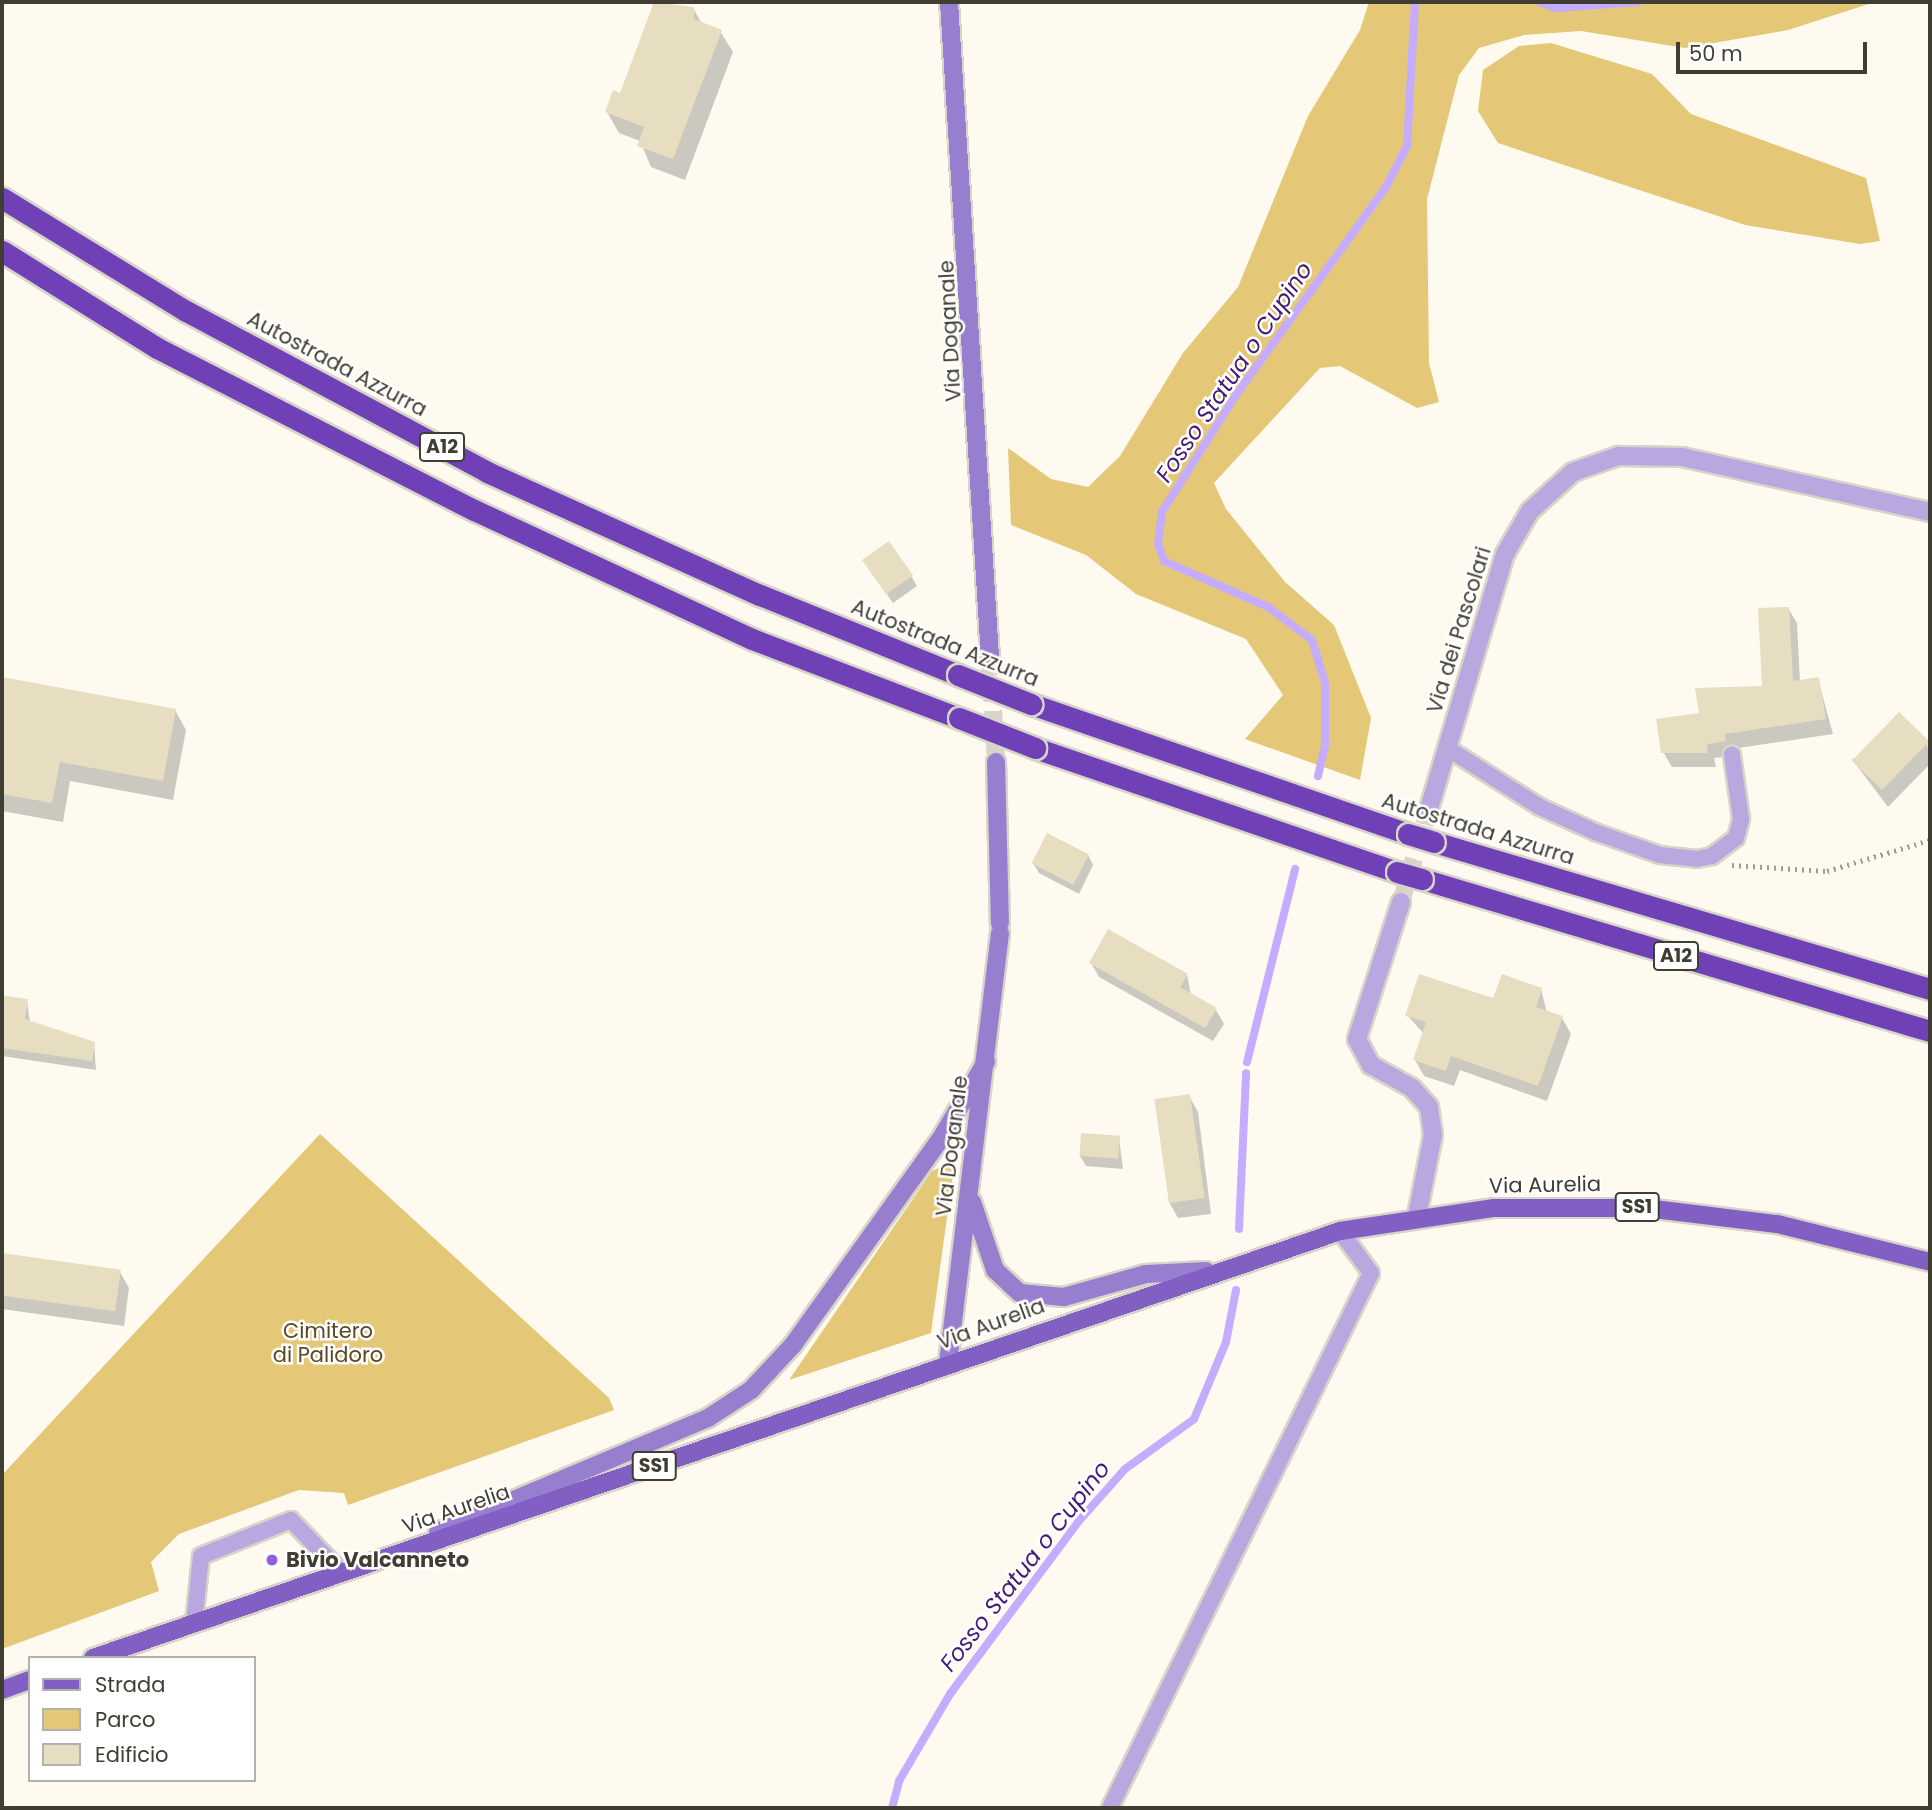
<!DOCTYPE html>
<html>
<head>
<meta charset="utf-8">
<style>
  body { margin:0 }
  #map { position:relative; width:1932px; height:1810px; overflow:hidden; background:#fefaef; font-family:Poppins,sans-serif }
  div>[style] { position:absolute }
  .green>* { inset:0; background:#e4c878 }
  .shadow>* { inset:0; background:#0003 }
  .stream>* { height:8px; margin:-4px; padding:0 4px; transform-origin:4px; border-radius:4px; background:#c5acfe }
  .building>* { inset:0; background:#e7dec2; transform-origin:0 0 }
  .street-tunnel>* { height:18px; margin-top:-9px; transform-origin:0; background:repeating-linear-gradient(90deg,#d8d4c9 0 18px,transparent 0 27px) }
  .secondary-tunnel>* { height:18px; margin-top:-9px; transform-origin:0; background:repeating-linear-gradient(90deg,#d8d4c9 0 18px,transparent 0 27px) }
  .path>* { height:4.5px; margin-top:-2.25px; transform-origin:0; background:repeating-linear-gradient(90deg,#a09d92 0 2px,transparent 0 7px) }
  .roads { filter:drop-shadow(2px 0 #d8d4c9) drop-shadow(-2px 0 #d8d4c9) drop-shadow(0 2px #d8d4c9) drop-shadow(0 -2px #d8d4c9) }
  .lane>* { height:16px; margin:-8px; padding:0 8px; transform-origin:8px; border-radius:8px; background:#b8a8df }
  .street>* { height:18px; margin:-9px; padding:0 9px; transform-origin:9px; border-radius:9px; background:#b8a8df }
  .secondary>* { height:18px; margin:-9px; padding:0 9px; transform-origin:9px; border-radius:9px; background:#987ecf }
  .primary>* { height:18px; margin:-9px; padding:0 9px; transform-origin:9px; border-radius:9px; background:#825fc2 }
  .highway>* { height:21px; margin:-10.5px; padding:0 10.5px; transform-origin:10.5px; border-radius:10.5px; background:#7041b6 }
  .bridges { filter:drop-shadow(2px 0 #d8d4c9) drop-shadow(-2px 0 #d8d4c9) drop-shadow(0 2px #d8d4c9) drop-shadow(0 -2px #d8d4c9) }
  .highway-bridge>* { height:21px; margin:-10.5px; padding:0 10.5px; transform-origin:10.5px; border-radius:10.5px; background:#7041b6 }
  .dots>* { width:19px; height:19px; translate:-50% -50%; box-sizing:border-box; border:4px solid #fff; border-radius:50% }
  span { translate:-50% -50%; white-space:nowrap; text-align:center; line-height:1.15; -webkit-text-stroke:5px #fff; paint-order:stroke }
  .shield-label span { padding:2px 5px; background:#fff; border:2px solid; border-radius:5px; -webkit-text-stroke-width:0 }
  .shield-label { font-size:19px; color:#403d32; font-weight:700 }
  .street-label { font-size:21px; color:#403d32 }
  .park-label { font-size:21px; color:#574a24 }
  .poi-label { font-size:21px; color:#403d32; font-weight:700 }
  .left { translate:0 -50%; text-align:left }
  .water-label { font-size:23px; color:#431b77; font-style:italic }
  .frame { position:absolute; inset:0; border:4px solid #403d32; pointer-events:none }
  .legend { position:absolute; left:28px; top:1656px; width:228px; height:126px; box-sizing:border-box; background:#fff; border:2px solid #b3b1ad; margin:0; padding:9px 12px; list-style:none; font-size:21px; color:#403d32 }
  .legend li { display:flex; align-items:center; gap:14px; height:35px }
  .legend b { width:35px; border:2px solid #b3b1ad }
  .scale { position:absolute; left:1676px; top:42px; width:191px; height:32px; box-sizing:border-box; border:4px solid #403d32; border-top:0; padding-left:9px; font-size:21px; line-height:24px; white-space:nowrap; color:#403d32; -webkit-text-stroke:5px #fff; paint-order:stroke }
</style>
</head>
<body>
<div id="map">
  <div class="green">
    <i style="clip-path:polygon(1369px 2px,1875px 2px,1788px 30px,1685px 48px,1581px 31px,1524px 35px,1479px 48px,1459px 75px,1427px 199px,1429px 363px,1439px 402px,1417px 408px,1340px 366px,1320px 368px,1214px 483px,1226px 509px,1285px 582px,1334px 625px,1371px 718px,1360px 780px,1245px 739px,1283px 695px,1246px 639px,1136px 594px,1086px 555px,1011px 525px,1008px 448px,1051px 479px,1088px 487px,1120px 456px,1183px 353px,1238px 287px,1308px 116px,1360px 30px)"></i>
    <i style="clip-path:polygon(1551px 43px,1652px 74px,1691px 114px,1866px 178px,1880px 241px,1860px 244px,1745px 225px,1498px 143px,1478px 111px,1483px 70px,1519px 46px)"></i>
    <i style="clip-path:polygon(320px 1134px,609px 1398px,614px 1410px,348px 1505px,344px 1493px,299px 1490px,179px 1534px,151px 1562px,159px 1591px,2px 1649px,2px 1475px)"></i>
    <i style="clip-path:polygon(943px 1166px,954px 1167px,931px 1333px,789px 1380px,932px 1171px)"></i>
  </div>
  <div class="shadow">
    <i style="clip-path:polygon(656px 2px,693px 8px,702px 24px,720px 31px,733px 52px,685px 180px,651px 167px,640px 141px,619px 133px,607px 112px,621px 95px)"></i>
    <i style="clip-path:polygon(870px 570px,911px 576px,917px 586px,893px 603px)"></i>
    <i style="clip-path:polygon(1788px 608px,1797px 623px,1800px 682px,1818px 679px,1833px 734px,1732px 749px,1733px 756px,1714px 758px,1716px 767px,1672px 767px,1663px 752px,1701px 715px,1764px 687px)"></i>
    <i style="clip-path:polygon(2px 679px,175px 710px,186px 730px,173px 800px,70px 781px,63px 822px,2px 811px)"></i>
    <i style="clip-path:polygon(1927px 742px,1930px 764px,1888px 807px,1852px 759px)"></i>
    <i style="clip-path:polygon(1088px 855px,1093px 865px,1079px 894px,1039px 873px,1033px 863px)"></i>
    <i style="clip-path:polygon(1091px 963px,1187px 975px,1191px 995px,1216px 1010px,1224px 1024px,1213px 1041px,1099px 977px)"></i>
    <i style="clip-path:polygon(1541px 989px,1547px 1013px,1562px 1018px,1571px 1034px,1547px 1101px,1460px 1070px,1454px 1086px,1424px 1076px,1415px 1060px,1424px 1034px,1407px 1015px)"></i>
    <i style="clip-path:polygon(5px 998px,27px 1001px,30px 1023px,94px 1043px,96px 1070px,2px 1056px)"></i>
    <i style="clip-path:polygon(1189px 1096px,1198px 1112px,1211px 1214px,1178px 1218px,1169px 1202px)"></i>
    <i style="clip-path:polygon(1119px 1138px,1123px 1169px,1086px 1166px,1080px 1156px)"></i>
    <i style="clip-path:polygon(2px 1255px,120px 1272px,129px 1288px,124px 1326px,2px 1309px)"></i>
  </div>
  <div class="stream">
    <i style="left:1539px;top:2px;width:18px;rotate:19deg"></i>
    <i style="left:1556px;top:8px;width:83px;rotate:-4.1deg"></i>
    <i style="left:1318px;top:776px;width:31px;rotate:-77deg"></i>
    <i style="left:1325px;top:746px;width:63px;rotate:-90deg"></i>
    <i style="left:1325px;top:683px;width:45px;rotate:-106.8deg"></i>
    <i style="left:1312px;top:640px;width:55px;rotate:-143.1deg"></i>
    <i style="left:1268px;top:607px;width:114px;rotate:-156.1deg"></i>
    <i style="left:1164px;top:561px;width:18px;rotate:-109deg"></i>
    <i style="left:1158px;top:544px;width:32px;rotate:-83deg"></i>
    <i style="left:1162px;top:512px;width:138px;rotate:-57.7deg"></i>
    <i style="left:1236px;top:395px;width:256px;rotate:-54.2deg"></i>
    <i style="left:1386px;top:187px;width:46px;rotate:-62.9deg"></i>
    <i style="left:1407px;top:146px;width:144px;rotate:-86.8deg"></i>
    <i style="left:1247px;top:1062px;width:199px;rotate:-76deg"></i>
    <i style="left:1239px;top:1229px;width:156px;rotate:-87.4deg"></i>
    <i style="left:892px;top:1808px;width:28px;rotate:-75deg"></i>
    <i style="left:899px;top:1781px;width:101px;rotate:-59.6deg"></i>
    <i style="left:950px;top:1694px;width:214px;rotate:-53.3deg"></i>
    <i style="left:1078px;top:1522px;width:71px;rotate:-48.4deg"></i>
    <i style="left:1125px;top:1469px;width:85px;rotate:-35.9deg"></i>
    <i style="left:1194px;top:1419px;width:83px;rotate:-67.4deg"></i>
    <i style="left:1226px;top:1342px;width:53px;rotate:-79.1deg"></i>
  </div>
  <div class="building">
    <i style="clip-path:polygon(654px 2px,694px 7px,694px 19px,722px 30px,673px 159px,637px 146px,644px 127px,605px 112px,613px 90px,620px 93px)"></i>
    <i style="left:889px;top:541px;width:42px;height:33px;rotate:55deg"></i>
    <i style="clip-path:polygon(1789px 607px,1793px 681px,1819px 677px,1826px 719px,1725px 734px,1726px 741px,1707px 744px,1708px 753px,1661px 753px,1656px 719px,1699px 713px,1695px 688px,1762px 686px,1758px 608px)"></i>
    <i style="clip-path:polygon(2px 677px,176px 709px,163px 781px,60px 762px,52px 803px,2px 794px)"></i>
    <i style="left:1899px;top:712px;width:42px;height:68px;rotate:44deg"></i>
    <i style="left:1047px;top:833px;width:47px;height:34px;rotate:27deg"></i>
    <i style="clip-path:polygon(1108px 929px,1188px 974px,1180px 987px,1217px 1008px,1205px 1028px,1089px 963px)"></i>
    <i style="clip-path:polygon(1419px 974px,1493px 998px,1502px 974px,1542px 988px,1536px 1007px,1563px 1016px,1538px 1086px,1451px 1056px,1446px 1071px,1413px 1060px,1426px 1022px,1405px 1016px)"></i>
    <i style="clip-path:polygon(4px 996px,28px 999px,25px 1019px,95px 1042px,92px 1061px,2px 1048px)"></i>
    <i style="left:1190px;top:1094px;width:105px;height:36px;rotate:82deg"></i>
    <i style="left:1081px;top:1133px;width:39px;height:23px;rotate:4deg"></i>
    <i style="left:2px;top:1253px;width:120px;height:42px;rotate:8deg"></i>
  </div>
  <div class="street-tunnel">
    <i style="left:1401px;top:902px;width:94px;rotate:-73.3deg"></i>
  </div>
  <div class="secondary-tunnel">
    <i style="left:990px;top:657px;width:105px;rotate:86.7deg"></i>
  </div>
  <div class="path">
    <i style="left:1732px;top:865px;width:95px;rotate:3.6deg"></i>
    <i style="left:1827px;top:871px;width:108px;rotate:-16.8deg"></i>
  </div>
  <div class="roads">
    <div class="lane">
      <i style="left:1447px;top:748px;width:110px;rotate:32.4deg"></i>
      <i style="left:1540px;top:807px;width:60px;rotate:24.4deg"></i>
      <i style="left:1595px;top:832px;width:69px;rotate:19.5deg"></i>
      <i style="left:1660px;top:855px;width:37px;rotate:6deg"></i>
      <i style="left:1697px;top:859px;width:15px;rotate:-11deg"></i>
      <i style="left:1712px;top:856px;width:30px;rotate:-37deg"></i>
      <i style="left:1736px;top:838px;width:20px;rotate:-75deg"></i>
      <i style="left:1741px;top:819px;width:65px;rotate:-98deg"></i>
      <i style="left:194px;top:1623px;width:67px;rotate:-84deg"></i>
      <i style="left:201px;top:1556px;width:97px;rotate:-21.8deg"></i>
      <i style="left:291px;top:1520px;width:72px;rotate:46.1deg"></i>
      <i style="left:1110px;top:1808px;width:595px;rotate:-63.99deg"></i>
      <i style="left:1371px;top:1273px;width:52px;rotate:-126.4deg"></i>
    </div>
    <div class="street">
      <i style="left:1428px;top:812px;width:269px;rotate:-73.4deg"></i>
      <i style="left:1505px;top:554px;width:50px;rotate:-59.8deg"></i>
      <i style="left:1530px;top:511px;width:58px;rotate:-42.2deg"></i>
      <i style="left:1573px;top:472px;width:48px;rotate:-19.6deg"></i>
      <i style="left:1618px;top:456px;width:64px;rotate:0.9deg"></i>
      <i style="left:1682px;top:457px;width:254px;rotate:12.5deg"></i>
      <i style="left:1401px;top:902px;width:144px;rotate:107.8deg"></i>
      <i style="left:1357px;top:1039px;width:30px;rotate:62deg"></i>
      <i style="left:1371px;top:1065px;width:47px;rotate:29.3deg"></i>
      <i style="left:1412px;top:1088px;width:25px;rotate:48deg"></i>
      <i style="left:1429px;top:1107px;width:28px;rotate:82deg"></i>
      <i style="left:1433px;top:1135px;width:83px;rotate:101.2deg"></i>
    </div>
    <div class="secondary">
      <i style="left:949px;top:2px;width:656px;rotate:86.42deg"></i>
      <i style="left:996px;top:762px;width:161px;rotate:88.6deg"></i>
      <i style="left:972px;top:1202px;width:72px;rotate:71.3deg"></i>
      <i style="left:995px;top:1270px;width:34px;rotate:43deg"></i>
      <i style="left:1020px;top:1293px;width:44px;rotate:5.2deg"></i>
      <i style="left:1064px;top:1297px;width:85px;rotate:-15.7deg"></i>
      <i style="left:1146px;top:1274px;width:60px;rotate:-2.9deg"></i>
      <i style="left:948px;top:1363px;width:433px;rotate:-83.1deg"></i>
      <i style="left:438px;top:1532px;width:293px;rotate:-22.9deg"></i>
      <i style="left:708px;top:1418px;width:51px;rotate:-33.1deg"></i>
      <i style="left:751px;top:1390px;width:62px;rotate:-47deg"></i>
      <i style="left:793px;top:1345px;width:252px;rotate:-54.4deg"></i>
      <i style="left:940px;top:1140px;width:91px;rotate:-59.5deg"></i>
    </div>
    <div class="primary">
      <i style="left:93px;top:1658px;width:1318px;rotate:-18.9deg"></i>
      <i style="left:1340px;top:1231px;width:156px;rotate:-8.5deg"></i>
      <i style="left:1494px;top:1208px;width:152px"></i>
      <i style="left:1646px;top:1208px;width:132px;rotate:7deg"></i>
      <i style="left:1777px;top:1224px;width:158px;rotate:13.9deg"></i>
      <i style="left:2px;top:1690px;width:30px;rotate:-20deg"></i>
    </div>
    <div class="highway">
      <i style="left:2px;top:198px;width:216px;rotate:31.6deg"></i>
      <i style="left:186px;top:311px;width:341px;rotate:28.1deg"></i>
      <i style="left:487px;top:472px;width:299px;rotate:24.3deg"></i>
      <i style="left:760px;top:595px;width:214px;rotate:22deg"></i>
      <i style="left:2px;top:251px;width:183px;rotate:32deg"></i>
      <i style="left:157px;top:348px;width:356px;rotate:27.1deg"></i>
      <i style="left:474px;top:510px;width:306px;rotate:24.9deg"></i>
      <i style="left:752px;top:639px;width:222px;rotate:20.9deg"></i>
      <i style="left:1031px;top:704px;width:399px;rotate:19deg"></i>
      <i style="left:1035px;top:748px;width:383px;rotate:18.9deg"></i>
      <i style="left:1434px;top:842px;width:517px;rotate:16.51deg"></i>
      <i style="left:1422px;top:879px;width:530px;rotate:16.66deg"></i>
    </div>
  </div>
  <div class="bridges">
    <div class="highway-bridge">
      <i style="left:958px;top:675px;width:79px;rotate:21.7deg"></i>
      <i style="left:959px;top:718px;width:82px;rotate:21.5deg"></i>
      <i style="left:1408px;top:834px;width:27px;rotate:17deg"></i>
      <i style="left:1397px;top:872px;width:26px;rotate:16deg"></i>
    </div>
  </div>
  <div class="dots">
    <i style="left:272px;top:1560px;background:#8f61db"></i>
  </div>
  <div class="shield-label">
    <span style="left:442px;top:447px">A12</span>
    <span style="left:1676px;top:956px">A12</span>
    <span style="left:1637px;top:1207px">SS1</span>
    <span style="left:654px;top:1466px">SS1</span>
  </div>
  <div class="street-label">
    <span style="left:950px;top:331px;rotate:-93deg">Via Doganale</span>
    <span style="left:337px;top:364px;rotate:28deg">Autostrada Azzurra</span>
    <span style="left:1459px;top:630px;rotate:-73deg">Via dei Pascolari</span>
    <span style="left:945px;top:643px;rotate:22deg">Autostrada Azzurra</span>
    <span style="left:1478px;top:829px;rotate:17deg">Autostrada Azzurra</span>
    <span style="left:952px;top:1146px;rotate:-83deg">Via Doganale</span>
    <span style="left:1545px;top:1185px;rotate:-1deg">Via Aurelia</span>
    <span style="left:991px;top:1324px;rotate:-20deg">Via Aurelia</span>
    <span style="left:456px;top:1509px;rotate:-19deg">Via Aurelia</span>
  </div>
  <div class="park-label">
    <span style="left:328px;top:1343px">Cimitero<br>di Palidoro</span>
  </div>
  <div class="poi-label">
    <span class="left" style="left:286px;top:1560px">Bivio Valcanneto</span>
  </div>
  <div class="water-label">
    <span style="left:1234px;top:372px;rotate:-56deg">Fosso Statua o Cupino</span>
    <span style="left:1025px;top:1566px;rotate:-52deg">Fosso Statua o Cupino</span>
  </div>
  <div class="frame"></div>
  <ul class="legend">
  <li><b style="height:9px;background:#825fc2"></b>Strada</li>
  <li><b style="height:19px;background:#e4c878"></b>Parco</li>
  <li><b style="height:19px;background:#e7dec2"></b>Edificio</li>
  </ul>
  <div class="scale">50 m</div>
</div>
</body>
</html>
